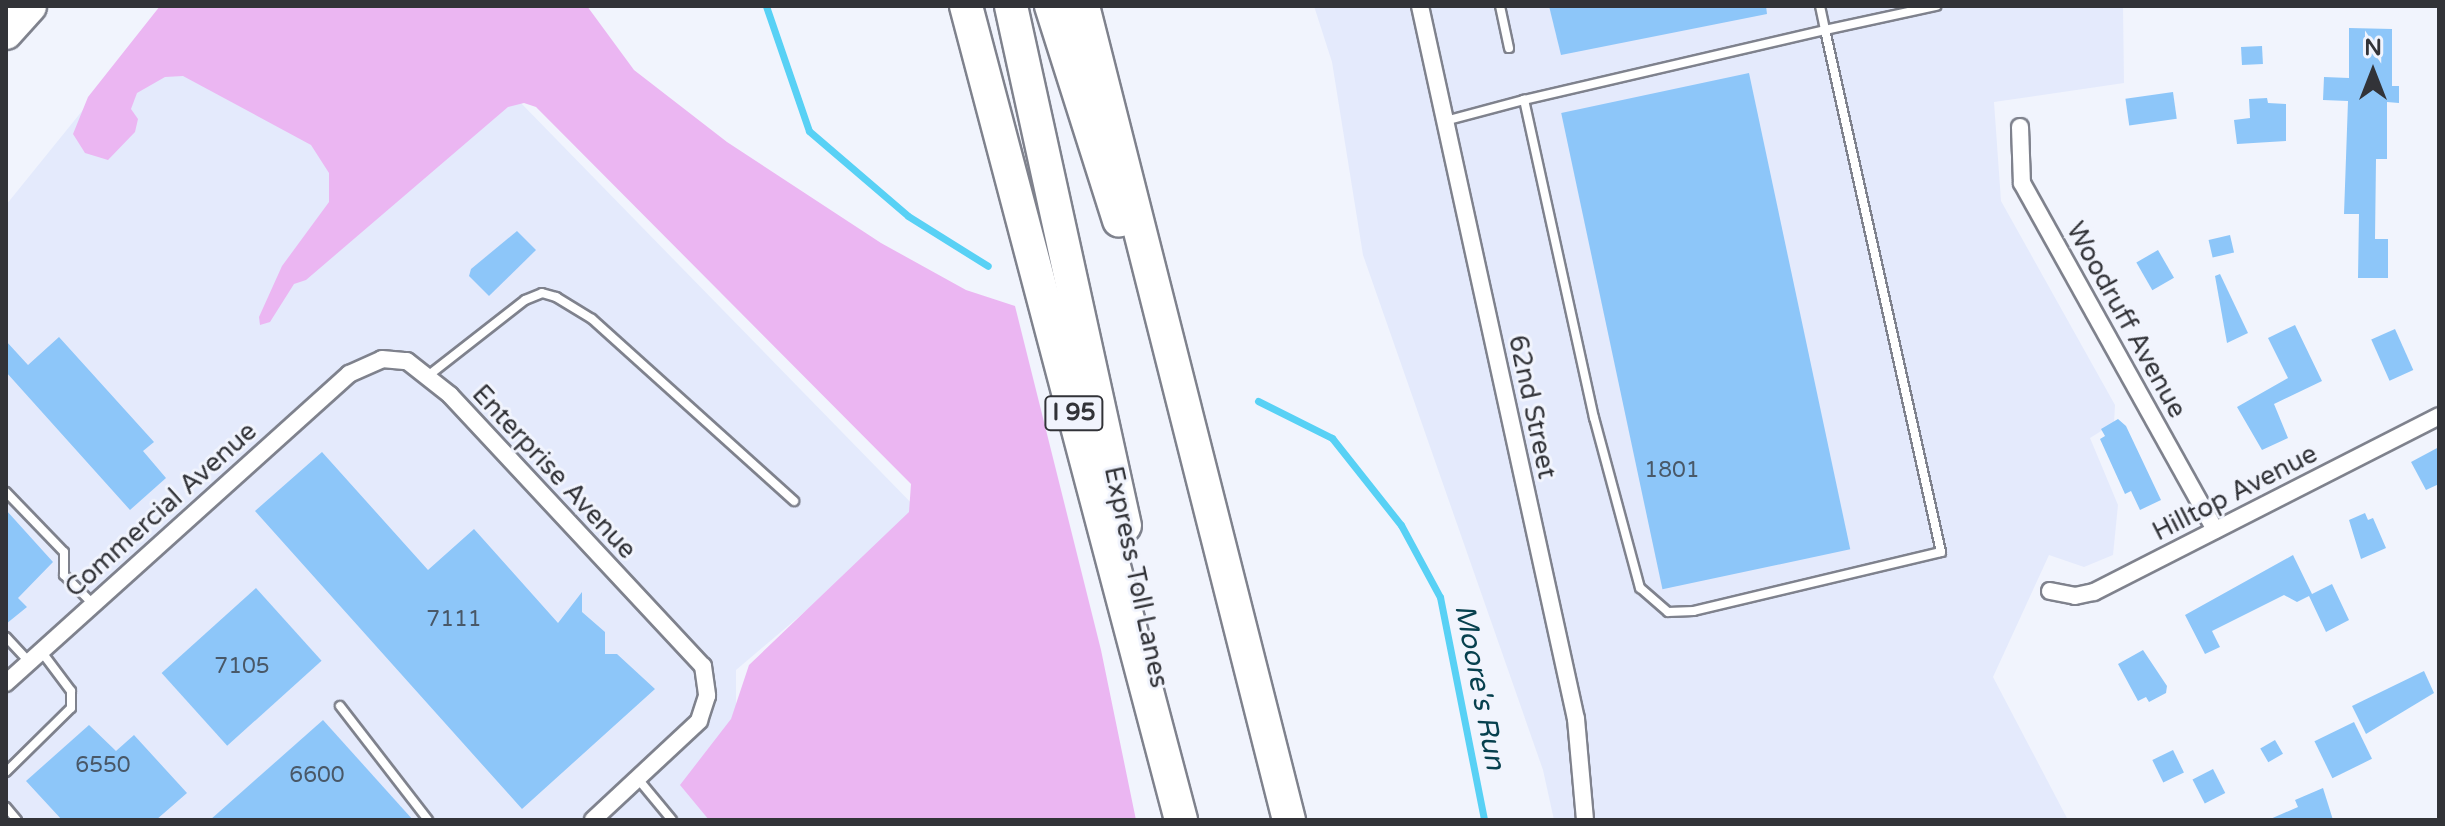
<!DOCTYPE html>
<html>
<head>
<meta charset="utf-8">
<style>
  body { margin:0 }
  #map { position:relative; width:2445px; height:826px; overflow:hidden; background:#f1f4fd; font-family:"Varela Round",sans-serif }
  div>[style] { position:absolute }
  .built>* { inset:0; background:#e4eafc }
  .green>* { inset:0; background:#ebb6f2 }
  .stream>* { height:7px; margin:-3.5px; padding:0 3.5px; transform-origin:3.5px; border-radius:3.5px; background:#58d1f5 }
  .building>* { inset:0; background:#8dc6f9; transform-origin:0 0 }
  .roads { filter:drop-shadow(2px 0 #7f828d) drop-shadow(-2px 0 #7f828d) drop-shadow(0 2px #7f828d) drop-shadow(0 -2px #7f828d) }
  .service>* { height:8px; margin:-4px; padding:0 4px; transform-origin:4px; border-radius:4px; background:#fff }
  .minor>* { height:16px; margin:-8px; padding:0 8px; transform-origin:8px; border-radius:8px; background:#fff }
  .motorway>* { height:32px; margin:-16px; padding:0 16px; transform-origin:16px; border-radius:16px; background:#fff }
  span { translate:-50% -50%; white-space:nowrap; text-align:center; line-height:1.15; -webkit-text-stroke:6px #f1f4fd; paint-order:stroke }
  .number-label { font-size:22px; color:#495868 }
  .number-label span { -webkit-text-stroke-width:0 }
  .shield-label span { padding:2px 6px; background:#f1f4fd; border:2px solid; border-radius:6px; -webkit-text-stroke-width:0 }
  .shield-label { font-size:24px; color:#323338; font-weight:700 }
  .street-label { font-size:26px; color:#323338 }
  .water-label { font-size:28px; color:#07404e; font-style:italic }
  .frame { position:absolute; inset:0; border:8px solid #323338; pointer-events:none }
  .north { position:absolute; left:2333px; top:32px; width:80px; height:80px; -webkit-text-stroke:6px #f1f4fd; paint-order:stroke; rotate:0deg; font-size:22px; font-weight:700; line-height:32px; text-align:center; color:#323338 }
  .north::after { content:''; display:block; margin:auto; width:28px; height:36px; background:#323338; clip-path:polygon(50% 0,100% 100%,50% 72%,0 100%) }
</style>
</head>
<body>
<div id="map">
  <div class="built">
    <i style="clip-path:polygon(167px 6px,517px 99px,921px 513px,736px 670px,736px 719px,722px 820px,6px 820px,6px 205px)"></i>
    <i style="clip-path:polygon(1314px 6px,2123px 6px,2124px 83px,1994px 102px,2001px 201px,2115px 405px,2114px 423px,2090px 438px,2118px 505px,2113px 555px,2084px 567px,2049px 555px,1993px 677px,2068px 820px,1554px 820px,1543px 770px,1363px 255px,1332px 62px)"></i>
  </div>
  <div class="green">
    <i style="clip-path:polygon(160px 6px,587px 6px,634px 70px,727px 142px,881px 243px,966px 290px,1015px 306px,1101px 650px,1136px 820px,709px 820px,680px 785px,731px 719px,749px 665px,909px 512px,911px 484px,536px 107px,524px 103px,508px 107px,306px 280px,294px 284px,270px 322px,260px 325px,259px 317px,282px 266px,329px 202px,329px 173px,311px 145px,183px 76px,165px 77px,137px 93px,131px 109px,138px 119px,135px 132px,108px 160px,85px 153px,73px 134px,88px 97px)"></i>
  </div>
  <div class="stream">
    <i style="left:766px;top:6px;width:132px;rotate:71deg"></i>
    <i style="left:809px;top:131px;width:130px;rotate:40.6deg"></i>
    <i style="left:908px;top:216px;width:94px;rotate:32deg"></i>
    <i style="left:1258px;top:401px;width:83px;rotate:26.6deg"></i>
    <i style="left:1332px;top:438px;width:111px;rotate:51.6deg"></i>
    <i style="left:1401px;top:525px;width:82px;rotate:61.6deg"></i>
    <i style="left:1440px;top:597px;width:227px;rotate:78.8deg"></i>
  </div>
  <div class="building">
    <i style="clip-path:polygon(1549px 6px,1766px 6px,1767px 14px,1561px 55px)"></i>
    <i style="clip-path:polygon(2349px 28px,2392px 29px,2392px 86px,2399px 86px,2399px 103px,2387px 102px,2387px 159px,2376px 159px,2375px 239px,2388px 239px,2388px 278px,2358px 278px,2359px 214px,2344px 214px,2348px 101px,2323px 100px,2324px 77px,2349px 78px)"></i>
    <i style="left:2262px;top:46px;width:18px;height:21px;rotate:87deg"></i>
    <i style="left:1749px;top:73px;width:487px;height:192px;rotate:78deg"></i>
    <i style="left:2173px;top:92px;width:27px;height:48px;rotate:82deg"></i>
    <i style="clip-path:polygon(2267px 98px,2268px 103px,2286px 104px,2286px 141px,2237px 144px,2234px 120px,2250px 118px,2249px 99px)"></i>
    <i style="clip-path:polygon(517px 231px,536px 250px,489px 296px,469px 276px,471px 269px)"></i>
    <i style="left:2230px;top:235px;width:18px;height:22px;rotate:77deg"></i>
    <i style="left:2158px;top:250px;width:32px;height:25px;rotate:60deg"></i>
    <i style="clip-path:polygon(2220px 274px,2248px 333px,2227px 343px,2215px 276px)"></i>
    <i style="clip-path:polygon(2295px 325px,2322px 381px,2274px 404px,2288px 438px,2262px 450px,2237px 407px,2288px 378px,2268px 338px)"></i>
    <i style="left:2395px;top:329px;width:45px;height:26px;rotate:66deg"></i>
    <i style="clip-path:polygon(59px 337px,154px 442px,143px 451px,166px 478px,130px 510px,6px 372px,6px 341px,28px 365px)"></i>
    <i style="clip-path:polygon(2118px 419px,2126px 426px,2161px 500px,2140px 510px,2131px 491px,2125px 494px,2100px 439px,2105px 436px,2101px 429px)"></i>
    <i style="clip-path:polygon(2439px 447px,2439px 484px,2426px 490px,2411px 462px)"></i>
    <i style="clip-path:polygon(322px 452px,428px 570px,474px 529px,558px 623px,582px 592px,582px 612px,605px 632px,605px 654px,617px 654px,655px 689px,522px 809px,255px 511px)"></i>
    <i style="clip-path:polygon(6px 510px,53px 562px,18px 598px,27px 607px,6px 624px)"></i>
    <i style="clip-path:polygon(2365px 513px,2368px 520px,2373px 518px,2386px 548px,2361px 559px,2349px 520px)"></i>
    <i style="clip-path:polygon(2293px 555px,2312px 594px,2332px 584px,2349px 620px,2326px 632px,2309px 596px,2297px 602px,2284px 595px,2212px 631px,2220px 647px,2205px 654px,2185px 615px)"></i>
    <i style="left:256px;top:588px;width:98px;height:127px;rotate:48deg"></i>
    <i style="clip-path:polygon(2143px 650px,2167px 686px,2166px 693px,2149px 702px,2146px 697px,2138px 701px,2118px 664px)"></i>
    <i style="clip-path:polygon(2424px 671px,2434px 693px,2366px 734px,2352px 706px)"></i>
    <i style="clip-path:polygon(323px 720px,413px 820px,210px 820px)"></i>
    <i style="left:2354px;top:722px;width:41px;height:44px;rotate:64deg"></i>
    <i style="clip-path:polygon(89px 725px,116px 751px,134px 735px,187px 793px,156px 820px,62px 820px,26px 781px)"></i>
    <i style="left:2275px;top:740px;width:16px;height:17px;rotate:60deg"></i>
    <i style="left:2173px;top:750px;width:25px;height:23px;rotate:64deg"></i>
    <i style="left:2213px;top:769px;width:27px;height:23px;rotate:63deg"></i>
    <i style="clip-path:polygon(2323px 788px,2333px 820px,2268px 820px,2298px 807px,2295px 800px)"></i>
  </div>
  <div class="roads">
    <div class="service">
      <i style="left:1500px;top:6px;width:43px;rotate:77.9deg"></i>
      <i style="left:1820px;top:6px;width:25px;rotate:78deg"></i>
      <i style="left:1825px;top:30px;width:114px;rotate:-12.2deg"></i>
      <i style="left:1445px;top:121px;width:82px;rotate:-14.9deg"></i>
      <i style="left:1524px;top:100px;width:309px;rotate:-13.1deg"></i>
      <i style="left:1825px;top:30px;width:535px;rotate:77.47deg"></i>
      <i style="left:1941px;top:552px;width:254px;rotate:166.6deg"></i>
      <i style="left:1694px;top:611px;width:26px;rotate:178deg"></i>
      <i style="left:1668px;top:612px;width:37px;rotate:-139deg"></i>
      <i style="left:1640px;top:588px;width:176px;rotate:-105.1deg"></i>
      <i style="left:1594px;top:418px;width:326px;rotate:-102.4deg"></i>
      <i style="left:429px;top:375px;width:122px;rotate:-38deg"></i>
      <i style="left:525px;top:300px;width:18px;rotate:-22deg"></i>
      <i style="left:542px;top:293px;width:15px;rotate:16deg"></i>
      <i style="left:556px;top:297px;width:42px;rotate:31.4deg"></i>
      <i style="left:592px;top:319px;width:272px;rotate:42deg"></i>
      <i style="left:6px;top:492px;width:83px;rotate:46deg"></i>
      <i style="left:64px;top:552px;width:23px;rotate:90deg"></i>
      <i style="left:64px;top:575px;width:41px;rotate:45deg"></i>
      <i style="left:6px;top:637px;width:34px;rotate:47deg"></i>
      <i style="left:340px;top:706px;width:144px;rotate:52.3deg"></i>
      <i style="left:6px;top:772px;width:91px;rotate:-44.6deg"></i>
      <i style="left:71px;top:708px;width:17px;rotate:-90deg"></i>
      <i style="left:71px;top:691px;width:50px;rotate:-126.9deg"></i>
      <i style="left:638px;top:779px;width:53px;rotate:50.3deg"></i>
      <i style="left:6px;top:807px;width:17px;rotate:50deg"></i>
    </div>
    <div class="minor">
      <i style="left:1420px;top:6px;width:730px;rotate:77.66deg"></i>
      <i style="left:1576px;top:719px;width:101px;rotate:84.9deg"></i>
      <i style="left:2020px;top:127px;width:56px;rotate:88deg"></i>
      <i style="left:2022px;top:183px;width:397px;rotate:60.9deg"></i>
      <i style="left:2050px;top:591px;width:25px;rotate:11deg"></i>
      <i style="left:2075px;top:596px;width:19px;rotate:-12deg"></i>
      <i style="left:2094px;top:592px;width:387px;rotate:-27deg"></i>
      <i style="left:6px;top:683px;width:462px;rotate:-42deg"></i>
      <i style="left:349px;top:374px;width:36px;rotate:-24deg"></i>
      <i style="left:382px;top:359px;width:25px;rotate:5deg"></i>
      <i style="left:407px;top:361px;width:55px;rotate:38.3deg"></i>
      <i style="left:450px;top:395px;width:371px;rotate:47deg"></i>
      <i style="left:703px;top:666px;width:30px;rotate:82deg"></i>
      <i style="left:707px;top:696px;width:26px;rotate:108deg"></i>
      <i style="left:699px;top:721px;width:145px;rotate:137deg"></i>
    </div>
    <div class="motorway">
      <i style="left:966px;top:6px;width:842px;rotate:75.2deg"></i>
      <i style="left:1011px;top:6px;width:532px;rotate:77.63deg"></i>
      <i style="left:1051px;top:6px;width:225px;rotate:72.4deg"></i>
      <i style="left:1083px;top:6px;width:840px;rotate:75.8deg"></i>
      <i style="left:6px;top:33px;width:36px;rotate:-48deg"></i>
    </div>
  </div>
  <div class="number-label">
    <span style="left:1672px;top:471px">1801</span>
    <span style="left:454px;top:620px">7111</span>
    <span style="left:242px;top:667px">7105</span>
    <span style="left:103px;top:766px">6550</span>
    <span style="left:317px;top:776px">6600</span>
  </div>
  <div class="shield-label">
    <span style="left:1074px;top:413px">I 95</span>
  </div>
  <div class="street-label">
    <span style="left:2126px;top:320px;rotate:61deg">Woodruff Avenue</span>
    <span style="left:1532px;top:407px;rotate:78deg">62nd Street</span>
    <span style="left:554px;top:472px;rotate:47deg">Enterprise Avenue</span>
    <span style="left:2235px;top:493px;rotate:-27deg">Hilltop Avenue</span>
    <span style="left:161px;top:510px;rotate:-42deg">Commercial Avenue</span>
    <span style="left:1136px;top:577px;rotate:78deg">Express Toll Lanes</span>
  </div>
  <div class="water-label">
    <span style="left:1480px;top:687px;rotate:79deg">Moore's Run</span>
  </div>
  <div class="frame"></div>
  <div class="north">N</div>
</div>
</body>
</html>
